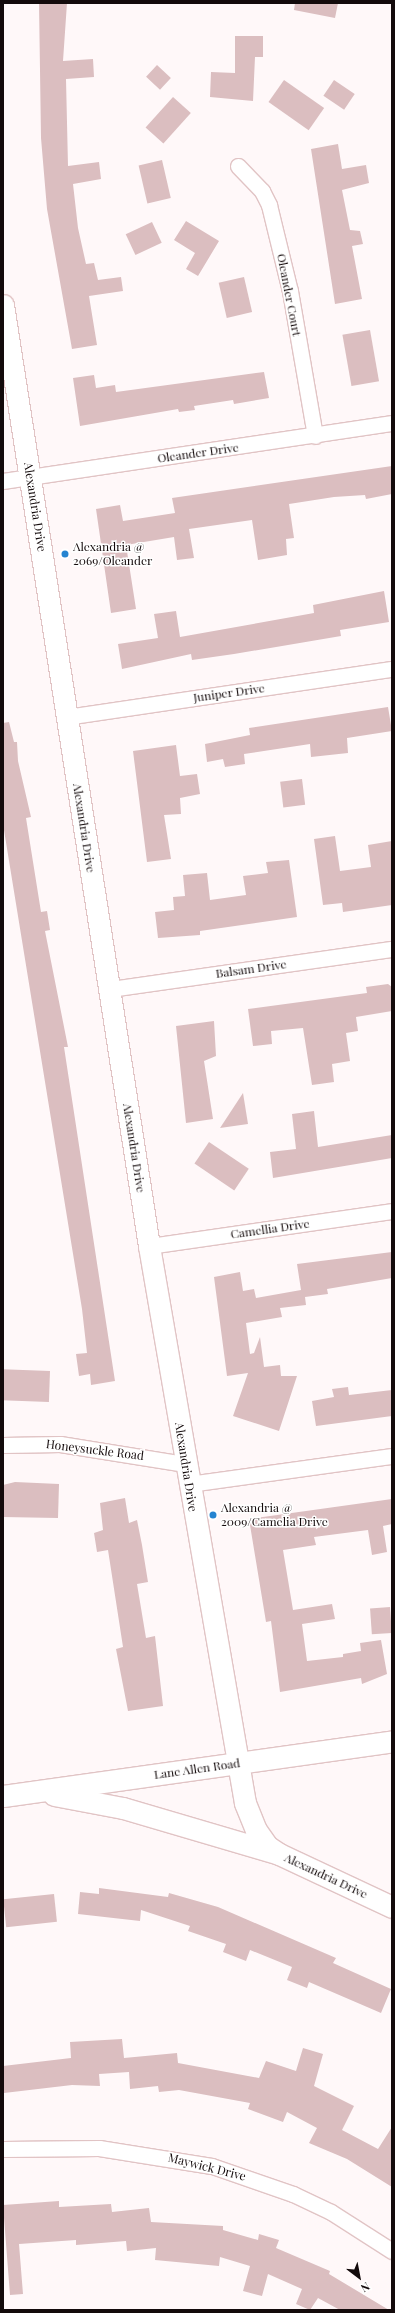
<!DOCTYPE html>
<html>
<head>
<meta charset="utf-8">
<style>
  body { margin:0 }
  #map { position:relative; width:395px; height:2313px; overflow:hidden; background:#fff8f9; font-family:"Playfair Display",serif }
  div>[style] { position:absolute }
  .building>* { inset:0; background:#dbbec0; transform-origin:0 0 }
  .roads { filter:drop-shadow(1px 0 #e1c4c5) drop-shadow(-1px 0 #e1c4c5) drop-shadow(0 1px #e1c4c5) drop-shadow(0 -1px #e1c4c5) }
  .street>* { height:15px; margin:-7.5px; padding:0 7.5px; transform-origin:7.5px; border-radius:7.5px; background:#fff }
  .secondary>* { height:21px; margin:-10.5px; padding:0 10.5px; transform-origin:10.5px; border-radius:10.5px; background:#fff }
  .dots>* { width:11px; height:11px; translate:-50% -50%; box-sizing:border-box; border:2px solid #fff; border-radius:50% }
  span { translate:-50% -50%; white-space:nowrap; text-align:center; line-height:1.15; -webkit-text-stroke:3px #fff; paint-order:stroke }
  .street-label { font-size:12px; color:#130a0b }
  .poi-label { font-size:12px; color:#130a0b }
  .left { translate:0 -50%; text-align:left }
  .frame { position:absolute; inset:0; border:4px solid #130a0b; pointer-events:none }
  .north { position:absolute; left:339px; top:2257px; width:40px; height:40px; -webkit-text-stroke:3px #fff; paint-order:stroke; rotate:148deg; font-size:11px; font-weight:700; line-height:16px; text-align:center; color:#130a0b }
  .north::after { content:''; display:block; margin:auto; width:14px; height:18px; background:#130a0b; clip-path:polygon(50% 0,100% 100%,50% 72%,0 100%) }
</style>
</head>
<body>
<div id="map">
  <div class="building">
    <i style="clip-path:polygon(39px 3px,67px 3px,63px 61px,93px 59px,94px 77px,66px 79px,68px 166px,99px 162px,101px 179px,73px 184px,78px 228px,86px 264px,94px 263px,98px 280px,121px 277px,123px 291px,89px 296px,97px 345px,72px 349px,47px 209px,41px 138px)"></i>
    <i style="clip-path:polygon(295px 3px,338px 3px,335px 18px,294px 10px)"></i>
    <i style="clip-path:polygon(235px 36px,263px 36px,263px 57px,255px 57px,253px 101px,210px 97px,211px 72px,235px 73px)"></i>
    <i style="left:157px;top:65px;width:19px;height:16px;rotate:43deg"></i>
    <i style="left:284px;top:80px;width:49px;height:27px;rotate:35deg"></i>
    <i style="left:334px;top:80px;width:25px;height:19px;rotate:34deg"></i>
    <i style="left:173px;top:97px;width:24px;height:41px;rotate:42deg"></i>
    <i style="clip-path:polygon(338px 144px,342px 169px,366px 165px,369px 183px,342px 190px,350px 230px,360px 231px,363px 244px,352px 246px,362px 299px,335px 304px,311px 149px)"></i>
    <i style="left:162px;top:160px;width:39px;height:24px;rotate:77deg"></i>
    <i style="clip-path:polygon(186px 221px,219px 241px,198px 276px,186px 269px,195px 253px,174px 240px)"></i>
    <i style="left:152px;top:222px;width:23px;height:29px;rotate:65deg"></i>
    <i style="left:244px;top:277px;width:36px;height:26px;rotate:77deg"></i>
    <i style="left:370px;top:330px;width:52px;height:28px;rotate:80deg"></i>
    <i style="clip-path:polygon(264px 372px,269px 398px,234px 404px,233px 400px,194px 406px,195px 410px,179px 412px,178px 409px,80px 426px,73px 378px,94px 375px,96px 388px,115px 385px,116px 392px)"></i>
    <i style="clip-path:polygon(392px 466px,392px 494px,366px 499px,365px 495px,334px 497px,289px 504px,294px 538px,286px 539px,287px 555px,258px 560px,252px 520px,189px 529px,194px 558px,177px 560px,174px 537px,126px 545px,136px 609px,111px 613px,96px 509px,120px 505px,123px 521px,175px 513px,172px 498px)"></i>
    <i style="clip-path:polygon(384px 591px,389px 622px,340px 630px,341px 636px,234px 654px,192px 660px,191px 654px,122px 669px,118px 644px,158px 638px,154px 614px,176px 611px,180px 637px,314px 613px,313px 605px)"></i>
    <i style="clip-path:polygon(388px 707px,392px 731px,347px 738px,348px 753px,311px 757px,310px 744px,244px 754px,245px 764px,225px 767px,223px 759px,207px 762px,205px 744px,250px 735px,249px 728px)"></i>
    <i style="clip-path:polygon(9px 722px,14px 742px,17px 742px,18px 761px,31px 817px,26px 818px,41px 912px,47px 911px,50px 930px,45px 931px,68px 1047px,64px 1047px,115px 1381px,91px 1385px,90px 1374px,79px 1376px,76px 1354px,87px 1353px,82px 1309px,3px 824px,3px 723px)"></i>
    <i style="clip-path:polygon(176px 745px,180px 776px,197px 774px,200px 794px,180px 798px,181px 814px,164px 815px,171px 859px,147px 862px,133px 751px)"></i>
    <i style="left:302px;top:779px;width:26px;height:22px;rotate:83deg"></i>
    <i style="clip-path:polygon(335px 836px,340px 871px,371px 867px,368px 845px,392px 841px,392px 905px,343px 912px,342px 903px,323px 905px,314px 839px)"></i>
    <i style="clip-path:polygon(289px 860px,297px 917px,200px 931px,200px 935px,158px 938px,155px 912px,174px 910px,173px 897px,185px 896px,183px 875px,207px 873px,210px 900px,246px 895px,243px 876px,268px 873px,266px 862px)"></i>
    <i style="clip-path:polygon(388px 984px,392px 987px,392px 1011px,356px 1017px,358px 1031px,346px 1033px,350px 1061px,332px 1064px,334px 1082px,312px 1085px,303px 1028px,271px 1031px,272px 1044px,253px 1046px,248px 1009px,367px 993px,366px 987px)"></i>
    <i style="clip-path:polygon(214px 1021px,216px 1056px,204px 1061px,213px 1119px,186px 1123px,176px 1026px)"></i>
    <i style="clip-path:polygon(243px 1093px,248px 1124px,220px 1128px)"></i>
    <i style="clip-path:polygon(314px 1111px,318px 1147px,392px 1135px,392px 1158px,273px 1178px,270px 1152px,296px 1149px,292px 1114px)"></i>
    <i style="left:209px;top:1142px;width:48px;height:26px;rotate:34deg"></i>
    <i style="clip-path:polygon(392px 1252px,392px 1278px,327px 1289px,328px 1294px,305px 1297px,306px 1305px,280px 1308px,282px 1317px,246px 1323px,250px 1354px,254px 1353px,260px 1337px,264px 1367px,280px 1365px,281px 1376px,297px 1376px,279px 1431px,233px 1416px,248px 1373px,227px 1376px,214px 1277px,240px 1272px,243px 1291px,254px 1289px,256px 1298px,301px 1290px,297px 1264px)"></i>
    <i style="left:50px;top:1371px;width:31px;height:47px;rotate:92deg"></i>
    <i style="clip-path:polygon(348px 1387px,349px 1395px,392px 1390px,392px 1416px,316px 1426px,312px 1401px,334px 1397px,332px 1389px)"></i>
    <i style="clip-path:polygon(15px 1482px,59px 1484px,58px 1518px,3px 1517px,3px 1485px)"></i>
    <i style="clip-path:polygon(125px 1498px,129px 1523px,137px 1520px,142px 1545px,148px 1582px,137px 1584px,146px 1638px,155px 1636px,163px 1706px,128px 1711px,116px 1649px,123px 1647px,108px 1550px,97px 1552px,94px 1533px,103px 1530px,100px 1503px)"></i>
    <i style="clip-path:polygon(392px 1499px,392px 1524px,383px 1526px,387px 1552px,372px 1555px,368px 1530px,314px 1537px,316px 1545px,283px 1550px,293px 1610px,332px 1604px,335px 1619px,302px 1624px,307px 1661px,343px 1657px,343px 1654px,361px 1651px,360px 1643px,381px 1640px,387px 1674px,362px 1684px,361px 1678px,280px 1692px,271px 1621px,266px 1622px,249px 1519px)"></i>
    <i style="left:390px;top:1607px;width:26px;height:20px;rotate:86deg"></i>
    <i style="clip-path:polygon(99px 1888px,168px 1897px,169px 1893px,218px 1907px,336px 1958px,333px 1963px,391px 1989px,381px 2013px,309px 1982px,307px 1988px,287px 1980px,292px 1967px,250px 1950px,246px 1961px,223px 1952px,226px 1944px,188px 1931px,190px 1926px,141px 1910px,140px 1921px,78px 1914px,80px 1892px,99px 1894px)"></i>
    <i style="left:54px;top:1894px;width:28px;height:51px;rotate:84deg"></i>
    <i style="clip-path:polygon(122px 2039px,124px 2058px,177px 2053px,178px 2063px,259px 2078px,266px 2061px,296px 2071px,303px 2048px,323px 2054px,314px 2086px,354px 2106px,342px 2130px,378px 2149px,392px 2127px,392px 2187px,347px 2159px,309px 2143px,317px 2128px,287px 2112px,283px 2122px,248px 2109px,250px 2103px,179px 2090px,159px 2092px,158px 2086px,130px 2089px,129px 2072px,99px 2074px,100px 2086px,72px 2085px,4px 2093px,3px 2066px,71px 2058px,70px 2042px)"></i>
    <i style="clip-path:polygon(59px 2201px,59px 2207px,111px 2204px,112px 2212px,149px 2208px,151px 2222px,223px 2226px,223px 2230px,258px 2240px,259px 2234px,279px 2240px,276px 2248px,330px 2271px,329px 2274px,389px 2310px,340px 2310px,318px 2298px,310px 2310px,296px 2304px,302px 2289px,268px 2274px,262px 2296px,243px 2291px,250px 2266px,220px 2257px,219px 2266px,155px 2260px,156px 2248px,127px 2251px,126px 2241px,76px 2245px,76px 2240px,19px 2244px,23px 2294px,10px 2295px,3px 2205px)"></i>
  </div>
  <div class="roads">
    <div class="street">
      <i style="left:238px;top:166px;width:35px;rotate:46deg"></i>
      <i style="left:262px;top:191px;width:16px;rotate:63deg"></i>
      <i style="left:269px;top:205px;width:89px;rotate:76.3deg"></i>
      <i style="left:290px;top:291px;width:147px;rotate:80.2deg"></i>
      <i style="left:3px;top:481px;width:393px;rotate:-8.5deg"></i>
      <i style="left:66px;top:717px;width:330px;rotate:-8.4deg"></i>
      <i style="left:110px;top:989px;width:285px;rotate:-8.1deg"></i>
      <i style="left:149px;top:1246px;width:246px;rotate:-8.2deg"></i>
      <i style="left:3px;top:1445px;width:57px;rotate:-1deg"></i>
      <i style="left:60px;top:1444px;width:127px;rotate:9.1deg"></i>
      <i style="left:189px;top:1484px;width:205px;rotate:-7.9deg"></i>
      <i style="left:3px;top:2149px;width:96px;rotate:-0.6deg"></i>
      <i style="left:99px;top:2148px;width:114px;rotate:9.1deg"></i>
      <i style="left:212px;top:2166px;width:86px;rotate:19.1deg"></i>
      <i style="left:293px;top:2194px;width:42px;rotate:25.3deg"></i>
      <i style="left:331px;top:2212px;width:72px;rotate:32.6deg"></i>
    </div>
    <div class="secondary">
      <i style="left:3px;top:305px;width:952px;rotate:81.18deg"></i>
      <i style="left:149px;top:1246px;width:565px;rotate:80.22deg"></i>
      <i style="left:245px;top:1803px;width:29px;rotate:68deg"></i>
      <i style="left:256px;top:1830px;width:19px;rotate:55deg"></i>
      <i style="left:267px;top:1846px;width:14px;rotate:34deg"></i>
      <i style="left:279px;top:1854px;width:125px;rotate:25.1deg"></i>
      <i style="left:54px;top:1795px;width:70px;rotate:10.7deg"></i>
      <i style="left:123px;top:1808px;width:163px;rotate:16.4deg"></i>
      <i style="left:3px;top:1796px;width:393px;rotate:-8deg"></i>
    </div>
  </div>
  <div class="dots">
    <i style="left:65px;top:554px;background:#2585d1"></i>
    <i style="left:213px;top:1515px;background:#2585d1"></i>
  </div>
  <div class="street-label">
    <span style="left:289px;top:295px;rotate:79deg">Oleander Court</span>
    <span style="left:198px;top:453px;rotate:-8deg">Oleander Drive</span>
    <span style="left:35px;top:507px;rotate:81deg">Alexandria Drive</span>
    <span style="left:229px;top:693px;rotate:-8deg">Juniper Drive</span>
    <span style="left:84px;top:828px;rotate:81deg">Alexandria Drive</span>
    <span style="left:251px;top:969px;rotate:-8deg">Balsam Drive</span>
    <span style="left:134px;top:1148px;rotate:81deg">Alexandria Drive</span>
    <span style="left:270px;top:1229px;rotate:-8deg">Camellia Drive</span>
    <span style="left:95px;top:1450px;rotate:7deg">Honeysuckle Road</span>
    <span style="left:186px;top:1467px;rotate:81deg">Alexandria Drive</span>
    <span style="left:197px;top:1769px;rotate:-8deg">Lane Allen Road</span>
    <span style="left:326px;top:1876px;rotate:25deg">Alexandria Drive</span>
    <span style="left:207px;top:2167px;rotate:14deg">Maywick Drive</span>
  </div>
  <div class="poi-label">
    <span class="left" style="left:73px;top:554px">Alexandria @<br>2069/Oleander</span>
    <span class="left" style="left:221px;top:1515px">Alexandria @<br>2009/Camelia Drive</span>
  </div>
  <div class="frame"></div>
  <div class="north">N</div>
</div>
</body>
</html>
